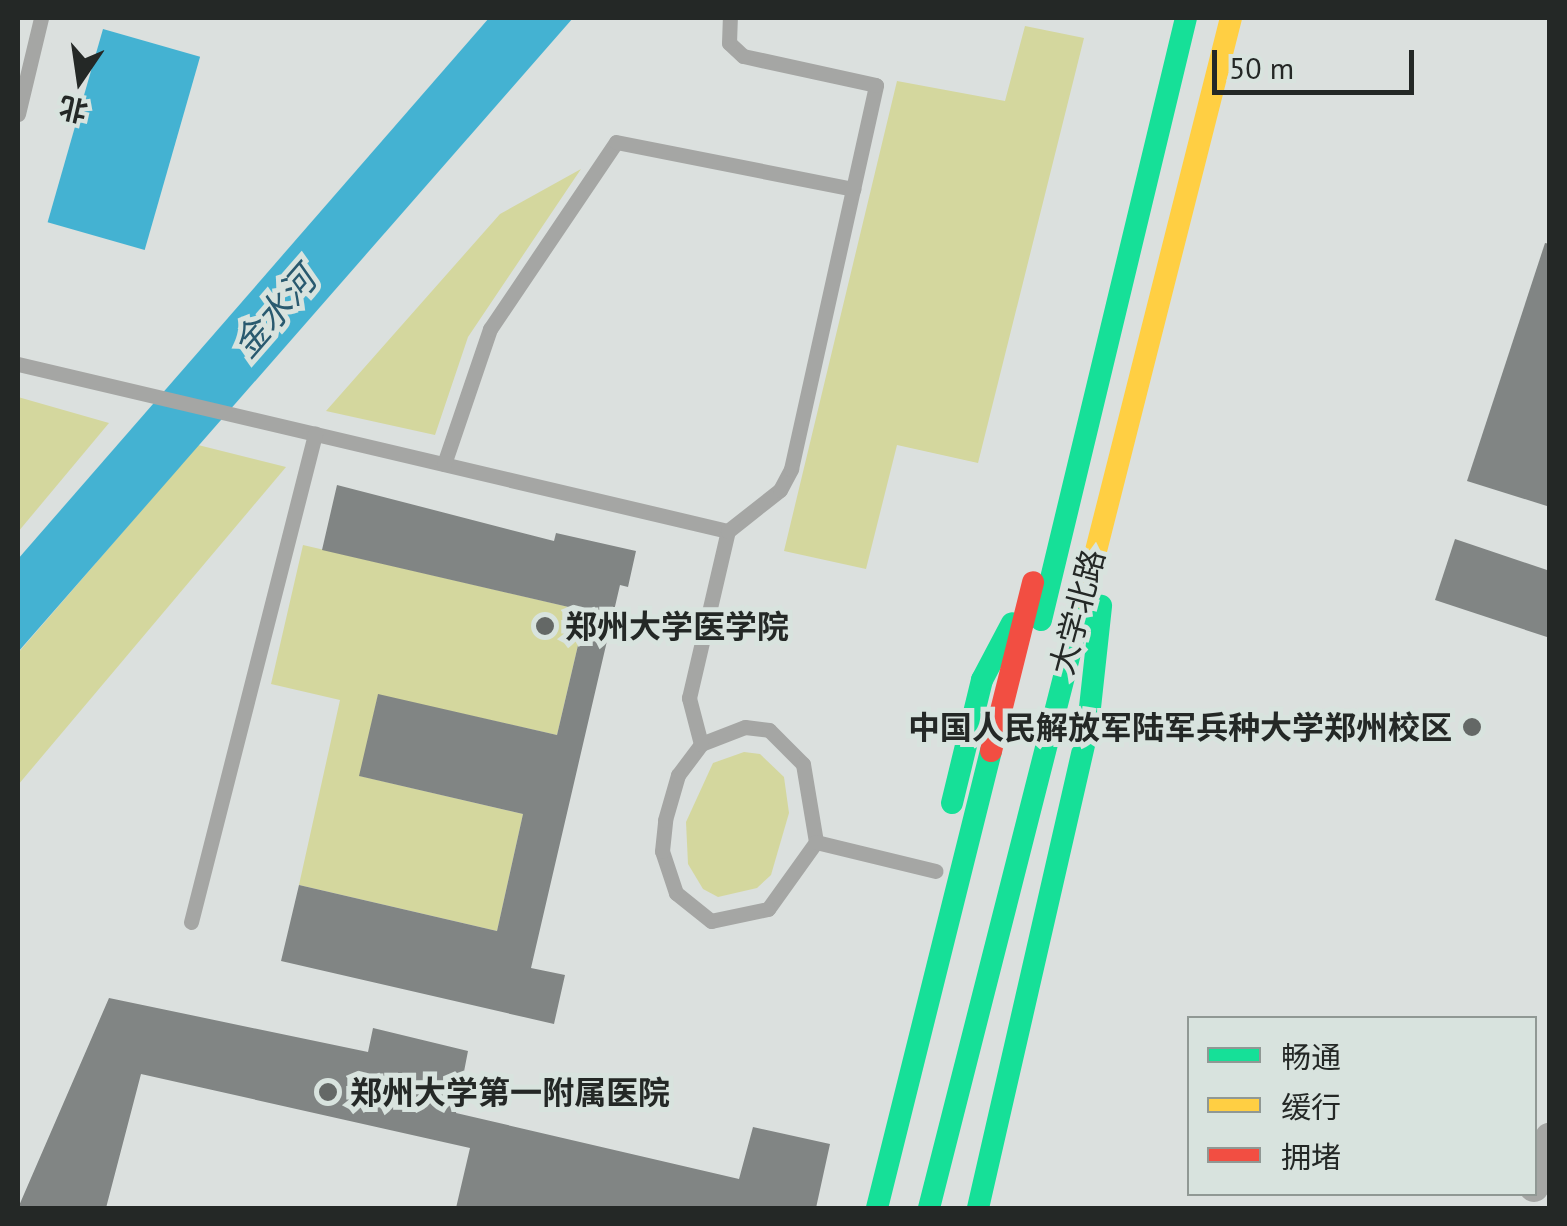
<!DOCTYPE html>
<html>
<head>
<meta charset="utf-8">
<style>
  body { margin:0 }
  #map { position:relative; width:1567px; height:1226px; overflow:hidden; background:#dbe0de; font-family:"PT Sans","Noto Sans SC",sans-serif }
  div>[style] { position:absolute }
  .green>* { inset:0; background:#d4d79e }
  .water>* { inset:0; background:#44b2d2; transform-origin:0 0 }
  .building>* { inset:0; background:#818584 }
  .lane>* { height:15px; margin:-7.5px; padding:0 7.5px; transform-origin:7.5px; border-radius:7.5px; background:#a5a6a4 }
  .street>* { height:30px; margin:-15px; padding:0 15px; transform-origin:15px; border-radius:15px; background:#a5a6a4 }
  .fast>* { height:22px; margin:-11px; padding:0 11px; transform-origin:11px; border-radius:11px; background:#16e098 }
  .slow>* { height:22px; margin:-11px; padding:0 11px; transform-origin:11px; border-radius:11px; background:#ffcf43 }
  .jam>* { height:22px; margin:-11px; padding:0 11px; transform-origin:11px; border-radius:11px; background:#f24e42 }
  .dots>* { width:28px; height:28px; translate:-50% -50%; box-sizing:border-box; border:5px solid #d8e3de; border-radius:50% }
  span { translate:-50% -50%; white-space:nowrap; text-align:center; line-height:1.15; -webkit-text-stroke:10px #d8e3de; paint-order:stroke }
  .street-label { font-size:32px; color:#242826 }
  .poi-label { font-size:32px; color:#242826; font-weight:700 }
  .left { translate:0 -50%; text-align:left }
  .right { translate:-100% -50%; text-align:right }
  .water-label { font-size:35px; color:#295a6f; font-style:italic }
  .frame { position:absolute; inset:0; border:20px solid #242826; pointer-events:none }
  .legend { position:absolute; left:1187px; top:1016px; width:350px; height:180px; box-sizing:border-box; background:#d8e3de; border:2px solid #909894; margin:0; padding:12px 18px; list-style:none; font-size:30px; color:#242826 }
  .legend li { display:flex; align-items:center; gap:20px; height:50px }
  .legend b { width:50px; border:2px solid #909894 }
  .north { position:absolute; left:30px; top:30px; width:100px; height:100px; -webkit-text-stroke:8px #d8e3de; paint-order:stroke; rotate:193deg; font-size:28px; font-weight:700; line-height:40px; text-align:center; color:#242826 }
  .north::after { content:''; display:block; margin:auto; width:35px; height:45px; background:#242826; clip-path:polygon(50% 0,100% 100%,50% 72%,0 100%) }
  .scale { position:absolute; left:1212px; top:50px; width:202px; height:45px; box-sizing:border-box; border:5px solid #242826; border-top:0; padding-left:12px; font-size:30px; line-height:35px; white-space:nowrap; color:#242826; -webkit-text-stroke:8px #d8e3de; paint-order:stroke }
</style>
</head>
<body>
<div id="map">
  <div class="green">
    <i style="clip-path:polygon(1025px 26px,1084px 38px,978px 463px,897px 445px,866px 569px,784px 551px,897px 81px,1005px 101px)"></i>
    <i style="clip-path:polygon(581px 169px,468px 337px,435px 435px,326px 411px,500px 214px)"></i>
    <i style="clip-path:polygon(18px 397px,109px 423px,18px 532px)"></i>
    <i style="clip-path:polygon(198px 445px,286px 467px,18px 785px,18px 653px)"></i>
    <i style="clip-path:polygon(303px 545px,586px 611px,557px 735px,378px 695px,360px 776px,523px 814px,497px 931px,299px 885px,340px 700px,271px 684px)"></i>
    <i style="clip-path:polygon(744px 752px,760px 754px,784px 777px,789px 813px,771px 875px,757px 888px,718px 897px,703px 889px,688px 864px,686px 822px,713px 763px)"></i>
  </div>
  <div class="water">
    <i style="clip-path:polygon(489px 18px,573px 18px,18px 652px,18px 559px)"></i>
    <i style="left:103px;top:29px;width:101px;height:201px;rotate:16deg"></i>
  </div>
  <div class="building">
    <i style="clip-path:polygon(1545px 243px,1550px 244px,1550px 507px,1467px 481px)"></i>
    <i style="clip-path:polygon(337px 485px,554px 541px,556px 533px,636px 551px,628px 587px,620px 585px,531px 968px,565px 975px,554px 1024px,281px 961px,299px 885px,497px 931px,523px 814px,359px 776px,378px 694px,557px 735px,586px 611px,322px 550px)"></i>
    <i style="clip-path:polygon(1455px 539px,1550px 571px,1550px 638px,1435px 600px)"></i>
    <i style="clip-path:polygon(109px 998px,368px 1052px,373px 1028px,468px 1051px,456px 1113px,739px 1179px,753px 1127px,830px 1144px,816px 1208px,456px 1208px,470px 1148px,141px 1074px,106px 1208px,18px 1208px)"></i>
  </div>
  <div class="lane">
    <i style="left:18px;top:114px;width:99px;rotate:-76.5deg"></i>
    <i style="left:18px;top:364px;width:729px;rotate:13.24deg"></i>
    <i style="left:444px;top:464px;width:143px;rotate:-71.2deg"></i>
    <i style="left:490px;top:329px;width:225px;rotate:-56deg"></i>
    <i style="left:616px;top:142px;width:242px;rotate:11.2deg"></i>
    <i style="left:745px;top:727px;width:24px;rotate:7deg"></i>
    <i style="left:769px;top:730px;width:48px;rotate:45deg"></i>
    <i style="left:803px;top:764px;width:79px;rotate:80.5deg"></i>
    <i style="left:816px;top:842px;width:82px;rotate:125.6deg"></i>
    <i style="left:768px;top:909px;width:58px;rotate:168.1deg"></i>
    <i style="left:711px;top:921px;width:45px;rotate:-141.3deg"></i>
    <i style="left:676px;top:893px;width:44px;rotate:-108.4deg"></i>
    <i style="left:662px;top:851px;width:31px;rotate:-84deg"></i>
    <i style="left:665px;top:820px;width:47px;rotate:-73.9deg"></i>
    <i style="left:678px;top:775px;width:39px;rotate:-53deg"></i>
    <i style="left:701px;top:744px;width:47px;rotate:-21.1deg"></i>
    <i style="left:701px;top:744px;width:48px;rotate:-104.6deg"></i>
    <i style="left:689px;top:698px;width:171px;rotate:-76.9deg"></i>
    <i style="left:728px;top:531px;width:66px;rotate:-38.3deg"></i>
    <i style="left:780px;top:490px;width:24px;rotate:-62deg"></i>
    <i style="left:791px;top:469px;width:393px;rotate:-77.5deg"></i>
    <i style="left:876px;top:85px;width:136px;rotate:-167.7deg"></i>
    <i style="left:743px;top:56px;width:19px;rotate:-137deg"></i>
    <i style="left:729px;top:43px;width:25px;rotate:-88deg"></i>
    <i style="left:816px;top:842px;width:123px;rotate:13.6deg"></i>
    <i style="left:191px;top:922px;width:504px;rotate:-75.74deg"></i>
  </div>
  <div class="street">
    <i style="left:1534px;top:1187px;width:52px;rotate:-72.3deg"></i>
  </div>
  <div class="fast">
    <i style="left:1041px;top:620px;width:619px;rotate:-76.46deg"></i>
    <i style="left:952px;top:803px;width:127px;rotate:-76.3deg"></i>
    <i style="left:982px;top:680px;width:64px;rotate:-62.2deg"></i>
    <i style="left:877px;top:1208px;width:471px;rotate:-76deg"></i>
    <i style="left:929px;top:1208px;width:629px;rotate:-75.74deg"></i>
    <i style="left:978px;top:1208px;width:494px;rotate:-77.1deg"></i>
    <i style="left:1088px;top:726px;width:121px;rotate:-83.8deg"></i>
  </div>
  <div class="slow">
    <i style="left:1084px;top:598px;width:598px;rotate:-75.78deg"></i>
  </div>
  <div class="jam">
    <i style="left:991px;top:751px;width:174px;rotate:-76deg"></i>
  </div>
  <div class="dots">
    <i style="left:545px;top:626px;background:#646866"></i>
    <i style="left:1472px;top:727px;background:#646866"></i>
    <i style="left:328px;top:1092px;background:#646866"></i>
  </div>
  <div class="street-label">
    <span style="left:1077px;top:612px;rotate:-75deg">大学北路</span>
  </div>
  <div class="poi-label">
    <span class="left" style="left:565px;top:626px">郑州大学医学院</span>
    <span class="right" style="left:1452px;top:727px">中国人民解放军陆军兵种大学郑州校区</span>
    <span class="left" style="left:350px;top:1092px">郑州大学第一附属医院</span>
  </div>
  <div class="water-label">
    <span style="left:274px;top:312px;rotate:-49deg">金水河</span>
  </div>
  <div class="frame"></div>
  <ul class="legend">
  <li><b style="height:12px;background:#16e098"></b>畅通</li>
  <li><b style="height:12px;background:#ffcf43"></b>缓行</li>
  <li><b style="height:12px;background:#f24e42"></b>拥堵</li>
  </ul>
  <div class="north">北</div>
  <div class="scale">50 m</div>
</div>
</body>
</html>
